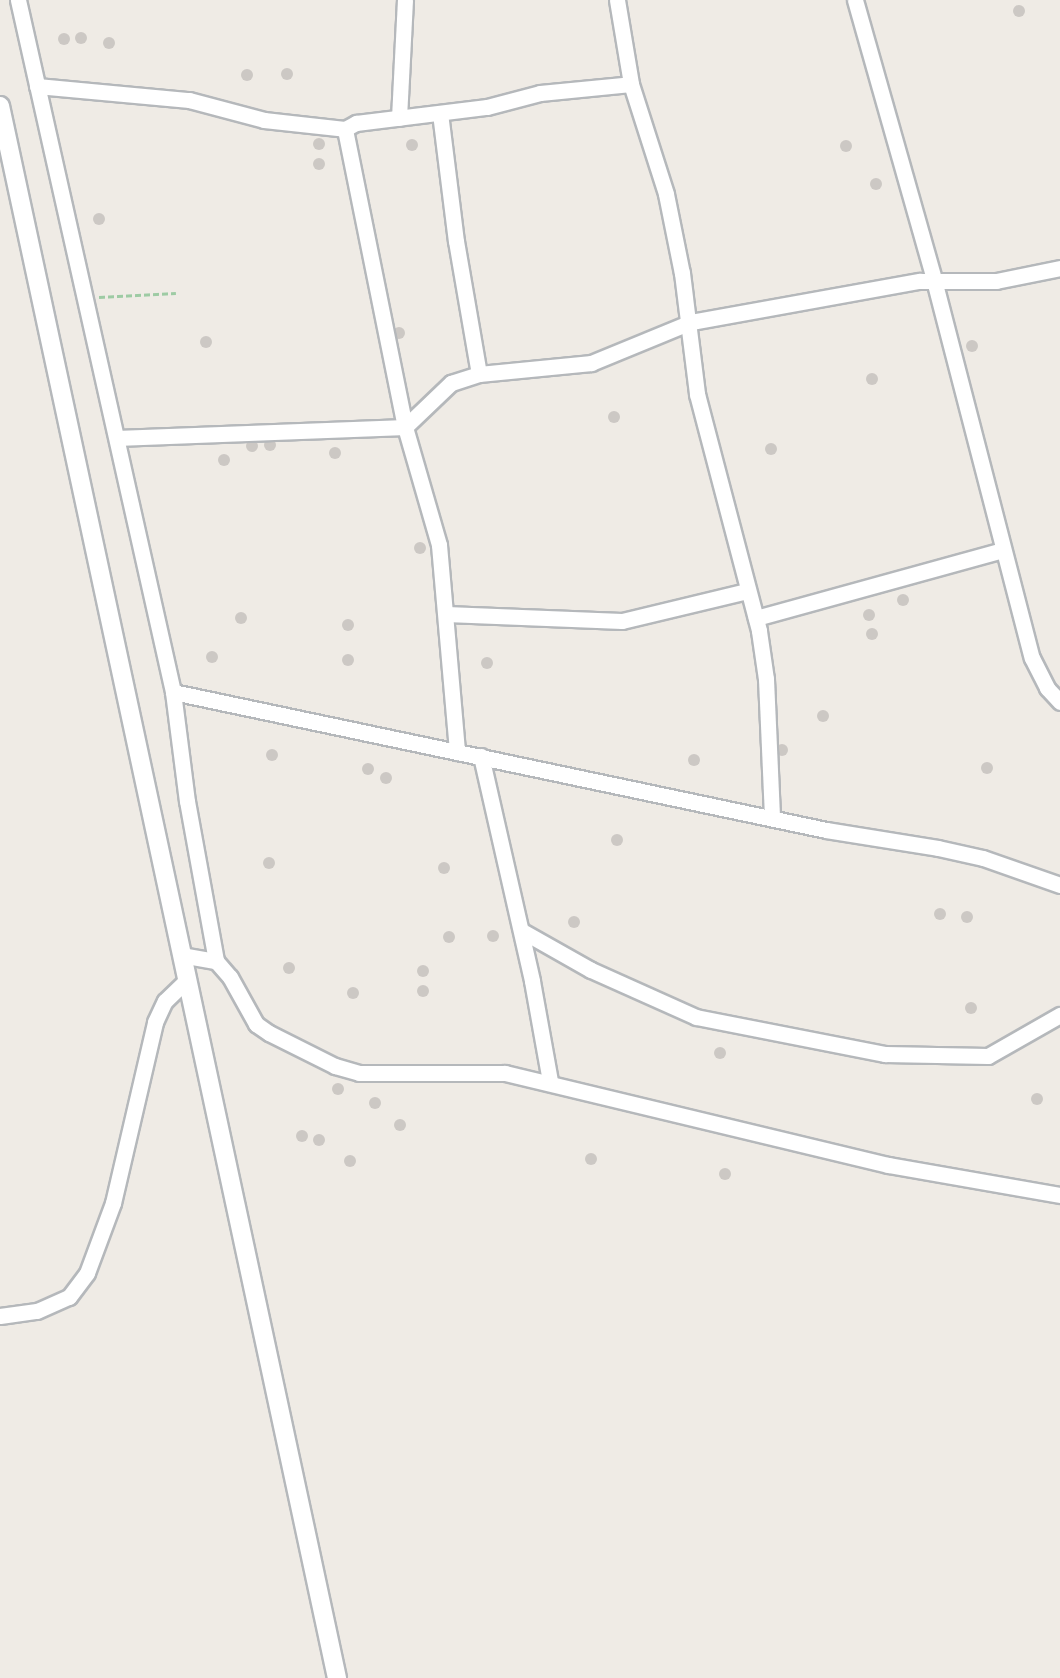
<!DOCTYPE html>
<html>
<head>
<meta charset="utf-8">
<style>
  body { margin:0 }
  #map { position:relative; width:1060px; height:1678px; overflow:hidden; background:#efebe5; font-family:Raleway,sans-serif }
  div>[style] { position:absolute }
  .building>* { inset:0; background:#ccc8c4 }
  .round { border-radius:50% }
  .path>* { height:3px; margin-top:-1.5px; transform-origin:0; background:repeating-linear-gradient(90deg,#9ecba4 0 6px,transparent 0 9px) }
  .roads { filter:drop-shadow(2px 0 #b5b8bb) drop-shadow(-2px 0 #b5b8bb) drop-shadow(0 2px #b5b8bb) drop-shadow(0 -2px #b5b8bb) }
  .minor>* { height:15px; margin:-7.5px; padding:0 7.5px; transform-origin:7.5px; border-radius:7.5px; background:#fff }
  .tertiary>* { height:18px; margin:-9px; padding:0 9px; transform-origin:9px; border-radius:9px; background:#fff }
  span { translate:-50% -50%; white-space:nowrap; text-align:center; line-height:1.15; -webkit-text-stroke:4.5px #fff; paint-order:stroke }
</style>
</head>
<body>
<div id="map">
  <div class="building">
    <i class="round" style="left:1013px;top:5px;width:12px;height:12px"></i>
    <i class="round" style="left:75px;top:32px;width:12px;height:12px"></i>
    <i class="round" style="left:58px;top:33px;width:12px;height:12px"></i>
    <i class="round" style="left:103px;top:37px;width:12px;height:12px"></i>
    <i class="round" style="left:281px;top:68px;width:12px;height:12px"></i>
    <i class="round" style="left:241px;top:69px;width:12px;height:12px"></i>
    <i class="round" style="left:313px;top:138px;width:12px;height:12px"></i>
    <i class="round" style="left:406px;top:139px;width:12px;height:12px"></i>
    <i class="round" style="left:840px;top:140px;width:12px;height:12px"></i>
    <i class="round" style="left:313px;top:158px;width:12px;height:12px"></i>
    <i class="round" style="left:870px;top:178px;width:12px;height:12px"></i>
    <i class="round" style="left:93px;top:213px;width:12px;height:12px"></i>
    <i class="round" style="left:393px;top:327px;width:12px;height:12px"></i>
    <i class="round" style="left:200px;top:336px;width:12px;height:12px"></i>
    <i class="round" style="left:966px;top:340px;width:12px;height:12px"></i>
    <i class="round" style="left:866px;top:373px;width:12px;height:12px"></i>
    <i class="round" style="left:608px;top:411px;width:12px;height:12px"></i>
    <i class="round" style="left:264px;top:439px;width:12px;height:12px"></i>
    <i class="round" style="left:246px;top:440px;width:12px;height:12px"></i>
    <i class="round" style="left:765px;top:443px;width:12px;height:12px"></i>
    <i class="round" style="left:329px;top:447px;width:12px;height:12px"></i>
    <i class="round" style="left:218px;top:454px;width:12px;height:12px"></i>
    <i class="round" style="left:414px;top:542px;width:12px;height:12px"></i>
    <i class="round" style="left:897px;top:594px;width:12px;height:12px"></i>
    <i class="round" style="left:863px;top:609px;width:12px;height:12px"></i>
    <i class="round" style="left:235px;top:612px;width:12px;height:12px"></i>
    <i class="round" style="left:342px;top:619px;width:12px;height:12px"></i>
    <i class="round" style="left:866px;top:628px;width:12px;height:12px"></i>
    <i class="round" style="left:206px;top:651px;width:12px;height:12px"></i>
    <i class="round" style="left:342px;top:654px;width:12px;height:12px"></i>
    <i class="round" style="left:481px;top:657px;width:12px;height:12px"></i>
    <i class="round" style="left:817px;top:710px;width:12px;height:12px"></i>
    <i class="round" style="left:776px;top:744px;width:12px;height:12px"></i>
    <i class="round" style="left:266px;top:749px;width:12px;height:12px"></i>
    <i class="round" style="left:688px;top:754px;width:12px;height:12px"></i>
    <i class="round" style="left:981px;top:762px;width:12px;height:12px"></i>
    <i class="round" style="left:362px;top:763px;width:12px;height:12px"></i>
    <i class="round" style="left:380px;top:772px;width:12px;height:12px"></i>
    <i class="round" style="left:611px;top:834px;width:12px;height:12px"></i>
    <i class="round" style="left:263px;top:857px;width:12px;height:12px"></i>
    <i class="round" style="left:438px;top:862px;width:12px;height:12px"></i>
    <i class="round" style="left:934px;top:908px;width:12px;height:12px"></i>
    <i class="round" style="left:961px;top:911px;width:12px;height:12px"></i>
    <i class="round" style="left:568px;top:916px;width:12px;height:12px"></i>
    <i class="round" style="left:487px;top:930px;width:12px;height:12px"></i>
    <i class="round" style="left:443px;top:931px;width:12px;height:12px"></i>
    <i class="round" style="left:283px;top:962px;width:12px;height:12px"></i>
    <i class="round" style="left:417px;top:965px;width:12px;height:12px"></i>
    <i class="round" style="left:417px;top:985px;width:12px;height:12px"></i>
    <i class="round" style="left:347px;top:987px;width:12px;height:12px"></i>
    <i class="round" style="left:965px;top:1002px;width:12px;height:12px"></i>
    <i class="round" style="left:714px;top:1047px;width:12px;height:12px"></i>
    <i class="round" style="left:332px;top:1083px;width:12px;height:12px"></i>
    <i class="round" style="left:1031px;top:1093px;width:12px;height:12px"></i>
    <i class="round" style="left:369px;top:1097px;width:12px;height:12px"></i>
    <i class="round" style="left:394px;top:1119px;width:12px;height:12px"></i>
    <i class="round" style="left:296px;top:1130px;width:12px;height:12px"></i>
    <i class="round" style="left:313px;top:1134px;width:12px;height:12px"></i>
    <i class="round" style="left:585px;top:1153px;width:12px;height:12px"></i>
    <i class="round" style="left:344px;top:1155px;width:12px;height:12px"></i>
    <i class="round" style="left:719px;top:1168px;width:12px;height:12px"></i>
  </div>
  <div class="path">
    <i style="left:99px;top:297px;width:77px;rotate:-3deg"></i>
  </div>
  <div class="roads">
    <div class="minor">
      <i style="left:18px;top:0;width:709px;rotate:77.37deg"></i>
      <i style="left:173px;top:692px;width:110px;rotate:82.7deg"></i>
      <i style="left:187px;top:801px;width:163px;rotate:79.7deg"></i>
      <i style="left:617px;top:0;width:85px;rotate:80.5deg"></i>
      <i style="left:631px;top:84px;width:115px;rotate:72.3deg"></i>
      <i style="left:666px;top:194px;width:81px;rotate:78.6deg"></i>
      <i style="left:682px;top:273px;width:122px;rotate:82.9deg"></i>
      <i style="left:697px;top:394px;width:245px;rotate:75.3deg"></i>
      <i style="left:759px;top:631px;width:49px;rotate:81.7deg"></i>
      <i style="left:766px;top:679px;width:139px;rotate:87.5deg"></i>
      <i style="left:855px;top:0;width:291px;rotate:74.2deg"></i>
      <i style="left:934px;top:280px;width:390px;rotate:75.5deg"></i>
      <i style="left:1032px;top:658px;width:34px;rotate:63deg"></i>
      <i style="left:1047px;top:688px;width:19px;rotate:47deg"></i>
      <i style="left:37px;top:86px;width:153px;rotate:5.3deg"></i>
      <i style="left:189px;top:100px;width:78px;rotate:14.9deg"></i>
      <i style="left:264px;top:120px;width:81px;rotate:6.3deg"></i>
      <i style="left:440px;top:113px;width:129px;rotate:82.9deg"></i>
      <i style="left:456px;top:241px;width:135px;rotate:80.2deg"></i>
      <i style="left:399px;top:118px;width:118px;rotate:-87.1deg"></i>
      <i style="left:405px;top:427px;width:64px;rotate:-43.7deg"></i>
      <i style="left:451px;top:383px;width:29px;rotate:-18deg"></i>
      <i style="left:479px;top:374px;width:113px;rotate:-5.6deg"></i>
      <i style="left:591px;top:363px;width:108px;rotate:-22.3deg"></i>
      <i style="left:691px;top:322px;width:233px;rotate:-10.2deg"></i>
      <i style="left:920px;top:281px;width:76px"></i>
      <i style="left:996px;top:281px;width:65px;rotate:-11.5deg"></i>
      <i style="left:405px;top:427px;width:304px;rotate:-101.4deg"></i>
      <i style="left:345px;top:129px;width:13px;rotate:-29deg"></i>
      <i style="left:356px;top:123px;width:132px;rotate:-7deg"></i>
      <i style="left:487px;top:107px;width:55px;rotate:-14.8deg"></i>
      <i style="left:540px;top:93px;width:91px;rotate:-5.6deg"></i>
      <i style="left:117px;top:438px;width:288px;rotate:-2.2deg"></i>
      <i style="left:405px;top:427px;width:123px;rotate:73.9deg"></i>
      <i style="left:439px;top:545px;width:208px;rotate:85deg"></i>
      <i style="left:446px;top:614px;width:176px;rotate:2.3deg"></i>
      <i style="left:622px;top:621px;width:129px;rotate:-13.5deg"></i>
      <i style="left:756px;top:618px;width:256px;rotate:-15.4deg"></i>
      <i style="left:173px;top:692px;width:667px;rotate:11.93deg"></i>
      <i style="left:826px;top:830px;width:113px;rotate:9.1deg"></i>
      <i style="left:938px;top:848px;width:46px;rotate:12.5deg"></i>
      <i style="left:983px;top:858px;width:82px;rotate:19.3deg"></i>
      <i style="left:481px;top:756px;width:231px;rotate:77.2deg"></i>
      <i style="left:532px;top:981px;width:102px;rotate:79.8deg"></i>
      <i style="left:522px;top:931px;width:79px;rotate:29.5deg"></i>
      <i style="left:591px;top:970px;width:115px;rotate:24.1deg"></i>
      <i style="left:696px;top:1017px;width:193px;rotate:11.1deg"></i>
      <i style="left:885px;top:1054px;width:103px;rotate:1.1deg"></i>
      <i style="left:988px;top:1056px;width:83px;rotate:-29.7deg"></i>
      <i style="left:181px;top:955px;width:36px;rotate:10deg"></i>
      <i style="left:216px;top:961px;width:21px;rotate:49deg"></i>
      <i style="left:230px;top:977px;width:54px;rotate:61deg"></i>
      <i style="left:256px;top:1024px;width:16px;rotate:35deg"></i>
      <i style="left:269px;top:1033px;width:74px;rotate:26.6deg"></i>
      <i style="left:335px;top:1066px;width:25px;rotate:16deg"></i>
      <i style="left:359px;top:1073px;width:146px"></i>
      <i style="left:505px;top:1073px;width:394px;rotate:13.5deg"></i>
      <i style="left:888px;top:1165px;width:175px;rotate:9.9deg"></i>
      <i style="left:0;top:1316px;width:37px;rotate:-8deg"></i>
      <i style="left:37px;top:1311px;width:35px;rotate:-24deg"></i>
      <i style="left:69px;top:1297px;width:30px;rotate:-53deg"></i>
      <i style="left:87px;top:1273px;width:75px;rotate:-69.6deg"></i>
      <i style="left:113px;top:1203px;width:186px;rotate:-76.9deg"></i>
      <i style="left:155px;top:1022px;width:23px;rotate:-65deg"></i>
      <i style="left:165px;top:1001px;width:30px;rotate:-44deg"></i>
    </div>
    <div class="tertiary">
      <i style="left:0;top:106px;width:1608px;rotate:77.9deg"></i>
    </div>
  </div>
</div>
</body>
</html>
